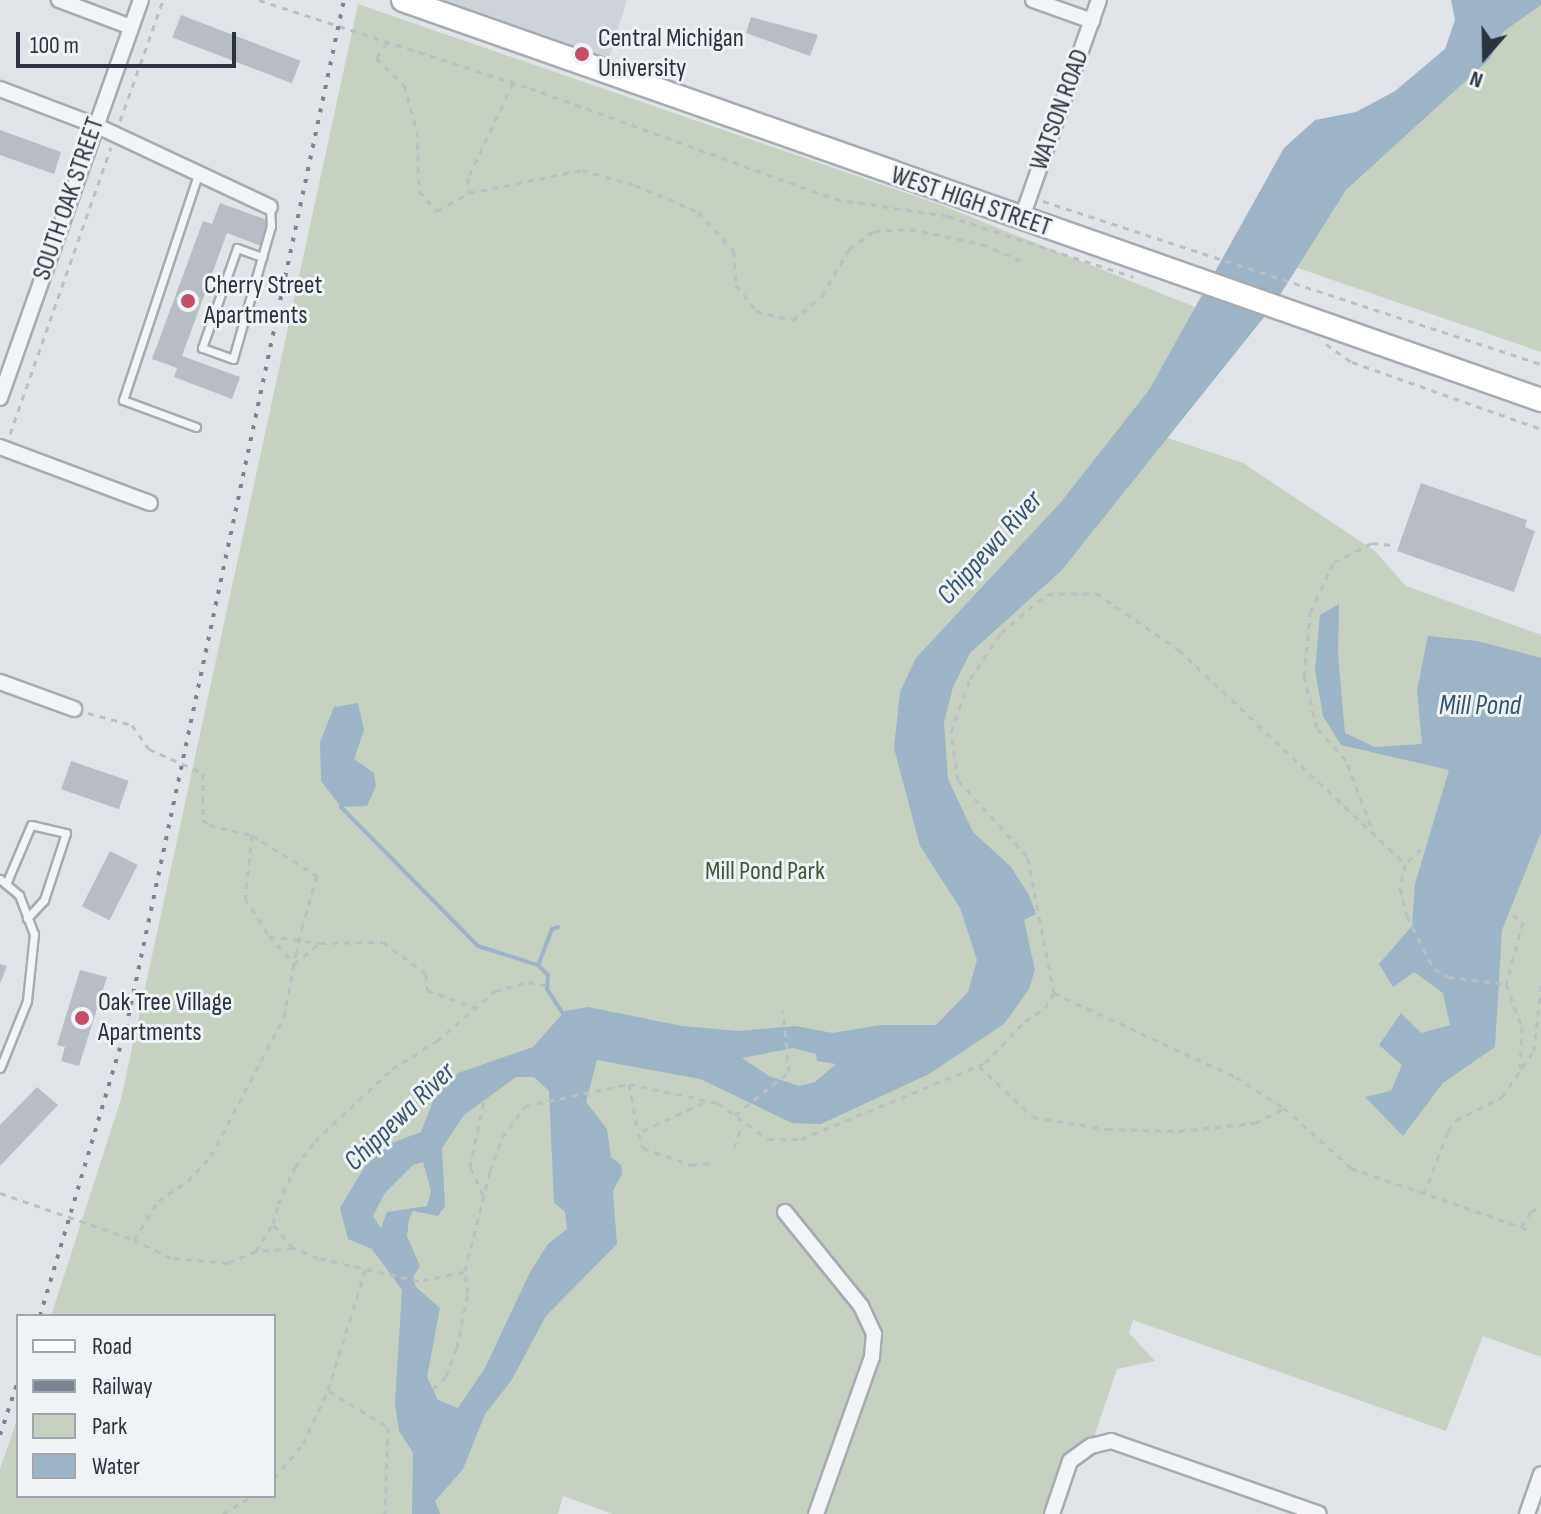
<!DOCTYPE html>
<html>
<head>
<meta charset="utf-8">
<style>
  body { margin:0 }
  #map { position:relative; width:1541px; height:1514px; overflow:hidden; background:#e0e4e8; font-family:"Sofia Sans Condensed",sans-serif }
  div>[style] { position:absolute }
  .built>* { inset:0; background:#ced3da }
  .green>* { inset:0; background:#c7d1c2 }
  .water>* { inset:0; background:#9db4c6 }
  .stream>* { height:4px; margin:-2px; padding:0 2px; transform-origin:2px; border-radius:2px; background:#9db4c6 }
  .building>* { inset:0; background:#b8bdc5; transform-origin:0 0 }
  .path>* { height:3px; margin-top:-1.5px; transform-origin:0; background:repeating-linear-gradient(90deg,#bbbec3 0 6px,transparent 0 12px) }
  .roads { filter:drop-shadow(2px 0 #a6abb2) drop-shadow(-2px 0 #a6abb2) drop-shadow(0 2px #a6abb2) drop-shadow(0 -2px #a6abb2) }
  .service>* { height:7px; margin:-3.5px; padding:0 3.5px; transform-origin:3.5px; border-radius:3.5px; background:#f3f4f7 }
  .minor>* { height:14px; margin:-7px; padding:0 7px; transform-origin:7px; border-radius:7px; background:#f3f4f7 }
  .primary>* { height:22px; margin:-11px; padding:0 11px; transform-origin:11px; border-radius:11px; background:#fff }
  .rail>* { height:4px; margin-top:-2px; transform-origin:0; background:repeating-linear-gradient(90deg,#7b8591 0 4px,transparent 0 12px) }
  .path-bridge>* { height:3px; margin-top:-1.5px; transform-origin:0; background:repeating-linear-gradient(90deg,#bbbec3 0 6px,transparent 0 12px) }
  .dots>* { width:22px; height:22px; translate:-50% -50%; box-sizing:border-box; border:4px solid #f0f3f6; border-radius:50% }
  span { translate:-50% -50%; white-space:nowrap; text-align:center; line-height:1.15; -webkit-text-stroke:6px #f0f3f6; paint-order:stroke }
  .poi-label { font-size:26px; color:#2a333e }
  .left { translate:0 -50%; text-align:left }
  .street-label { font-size:26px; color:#2a333e }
  .park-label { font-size:26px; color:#415938 }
  .water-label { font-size:28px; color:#375470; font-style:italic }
  .legend { position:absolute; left:16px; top:1314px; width:260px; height:184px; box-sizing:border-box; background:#f0f3f6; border:2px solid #a1a6ac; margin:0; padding:10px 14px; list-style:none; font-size:24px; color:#2a333e }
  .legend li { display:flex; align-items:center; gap:16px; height:40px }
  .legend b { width:40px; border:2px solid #a1a6ac }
  .north { position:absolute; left:1445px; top:16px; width:80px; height:80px; -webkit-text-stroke:6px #f0f3f6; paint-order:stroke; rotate:200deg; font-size:22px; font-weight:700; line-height:32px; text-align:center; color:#2a333e }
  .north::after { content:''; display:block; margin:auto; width:28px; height:36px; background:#2a333e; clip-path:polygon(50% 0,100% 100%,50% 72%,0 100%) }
  .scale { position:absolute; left:16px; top:32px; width:220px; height:36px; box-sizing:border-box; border:4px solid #2a333e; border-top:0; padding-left:10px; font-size:24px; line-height:28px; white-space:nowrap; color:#2a333e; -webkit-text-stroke:6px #f0f3f6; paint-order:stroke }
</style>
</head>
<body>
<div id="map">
  <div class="built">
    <i style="clip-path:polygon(403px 0,627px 0,605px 72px)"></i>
  </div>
  <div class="green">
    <i style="clip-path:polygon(358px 4px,941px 205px,1220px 317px,1135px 427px,1243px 463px,1375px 551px,1406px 586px,1541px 635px,1541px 1357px,1483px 1336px,1446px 1431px,1133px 1320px,1129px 1333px,1155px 1361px,1117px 1369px,1091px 1446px,1070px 1461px,1051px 1514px,613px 1514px,563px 1496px,558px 1514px,0 1514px,0 1469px,18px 1417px,18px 1496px,274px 1496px,274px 1316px,51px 1316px,121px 1099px)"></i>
    <i style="clip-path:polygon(1541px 5px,1541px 352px,1295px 267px,1346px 190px,1490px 59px,1503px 32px)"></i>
  </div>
  <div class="water">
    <i style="clip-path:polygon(evenodd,1451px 0,1541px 0,1541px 5px,1503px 32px,1490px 59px,1346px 190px,1273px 306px,1061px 571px,970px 653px,953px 687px,944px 722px,948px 779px,973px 832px,1011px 867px,1029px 895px,1036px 914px,1024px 920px,1035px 970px,1029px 989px,1004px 1024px,929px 1074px,821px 1124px,792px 1123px,700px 1079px,597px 1060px,586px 1102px,607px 1129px,611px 1157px,621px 1165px,622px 1174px,613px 1191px,617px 1244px,546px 1316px,511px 1381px,485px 1414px,463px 1469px,435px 1501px,440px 1514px,412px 1514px,413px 1453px,399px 1431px,395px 1403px,402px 1290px,372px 1249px,348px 1239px,340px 1208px,365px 1166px,392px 1143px,421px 1132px,435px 1096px,458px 1073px,533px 1047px,565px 1011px,588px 1007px,682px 1026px,738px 1031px,795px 1026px,833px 1033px,881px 1025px,936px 1025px,968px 992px,977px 960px,960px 908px,920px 846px,894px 748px,900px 692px,916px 658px,1061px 502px,1149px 390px,1284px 148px,1315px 120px,1356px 112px,1395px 91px,1445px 49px,1455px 20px,1451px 0,793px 1048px,816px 1054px,817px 1061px,836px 1064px,815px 1082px,799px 1086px,769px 1076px,742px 1058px,793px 1048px,1451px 0,516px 1077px,534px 1077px,549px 1091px,554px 1203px,565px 1212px,567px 1229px,548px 1244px,530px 1272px,485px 1368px,458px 1408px,438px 1400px,427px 1377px,440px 1308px,416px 1287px,413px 1277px,420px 1266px,407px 1236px,409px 1220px,413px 1211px,438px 1216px,445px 1206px,442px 1148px,464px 1115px,516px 1077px,1451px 0,423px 1162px,431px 1191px,427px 1206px,387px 1212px,381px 1228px,373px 1216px,385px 1193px,413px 1165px,423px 1162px)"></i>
    <i style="clip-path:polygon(1339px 604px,1338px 655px,1345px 733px,1375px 747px,1422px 744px,1417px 690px,1428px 636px,1478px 641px,1541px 658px,1541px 833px,1502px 930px,1495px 1047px,1443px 1083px,1403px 1136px,1365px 1097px,1391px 1091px,1402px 1065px,1379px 1045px,1401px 1013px,1421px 1033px,1450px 1025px,1443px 993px,1414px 972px,1393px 987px,1379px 964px,1412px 926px,1415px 884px,1449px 770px,1341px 745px,1323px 716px,1315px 670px,1320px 615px)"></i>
    <i style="clip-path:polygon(358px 703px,364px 730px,354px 759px,374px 773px,376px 786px,367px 806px,341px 807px,321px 781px,320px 742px,334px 707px)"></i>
  </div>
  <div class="stream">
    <i style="left:341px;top:807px;width:195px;rotate:45.4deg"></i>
    <i style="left:478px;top:946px;width:63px;rotate:17.6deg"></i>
    <i style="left:558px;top:927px;width:6px;rotate:162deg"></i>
    <i style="left:552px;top:929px;width:39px;rotate:111deg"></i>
    <i style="left:538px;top:965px;width:14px;rotate:45deg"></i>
    <i style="left:548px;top:975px;width:14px;rotate:94deg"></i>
    <i style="left:547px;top:989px;width:30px;rotate:57deg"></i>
  </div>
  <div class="building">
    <i style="left:181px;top:15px;width:128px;height:24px;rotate:21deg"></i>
    <i style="clip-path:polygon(751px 17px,818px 35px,810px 56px,746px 33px)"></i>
    <i style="clip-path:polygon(0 130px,61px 152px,54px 174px,0 155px)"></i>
    <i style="clip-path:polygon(220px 203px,270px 221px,261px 246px,227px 233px,182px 356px,240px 377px,232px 399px,174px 377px,177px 368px,152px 359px,203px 221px,212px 224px)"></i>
    <i style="clip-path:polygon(1421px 483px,1527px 520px,1525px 527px,1535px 531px,1514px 592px,1397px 551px)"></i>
    <i style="left:71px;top:761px;width:61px;height:30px;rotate:19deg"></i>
    <i style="left:110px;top:851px;width:31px;height:62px;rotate:27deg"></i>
    <i style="clip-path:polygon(0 964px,7px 966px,0 984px)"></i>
    <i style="clip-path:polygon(80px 970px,107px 977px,79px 1066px,61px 1061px,65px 1047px,57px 1045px)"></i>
    <i style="clip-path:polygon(37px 1087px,58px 1105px,0 1166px,0 1125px)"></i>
  </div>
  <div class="path">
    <i style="left:259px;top:0;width:285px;rotate:18deg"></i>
    <i style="left:530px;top:88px;width:325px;rotate:20deg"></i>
    <i style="left:835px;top:199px;width:114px;rotate:8.6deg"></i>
    <i style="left:948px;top:216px;width:195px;rotate:18.2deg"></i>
    <i style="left:387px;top:43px;width:19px;rotate:126deg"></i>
    <i style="left:376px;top:58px;width:39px;rotate:44deg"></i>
    <i style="left:404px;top:85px;width:48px;rotate:74.2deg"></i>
    <i style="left:417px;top:131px;width:60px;rotate:88.1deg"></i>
    <i style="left:419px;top:191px;width:27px;rotate:48deg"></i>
    <i style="left:437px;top:211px;width:37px;rotate:-29deg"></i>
    <i style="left:513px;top:83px;width:105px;rotate:115.3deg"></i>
    <i style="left:468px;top:178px;width:15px;rotate:86deg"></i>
    <i style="left:469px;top:193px;width:115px;rotate:-11.5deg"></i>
    <i style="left:582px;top:170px;width:55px;rotate:15.8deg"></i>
    <i style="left:635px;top:185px;width:69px;rotate:23.2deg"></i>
    <i style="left:698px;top:212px;width:53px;rotate:47.3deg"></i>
    <i style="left:734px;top:251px;width:34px;rotate:87deg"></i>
    <i style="left:736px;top:285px;width:33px;rotate:52deg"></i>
    <i style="left:756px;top:311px;width:38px;rotate:14deg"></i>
    <i style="left:793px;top:320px;width:38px;rotate:-40deg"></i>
    <i style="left:822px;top:296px;width:54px;rotate:-60.1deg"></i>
    <i style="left:849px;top:249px;width:31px;rotate:-36deg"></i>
    <i style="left:874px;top:231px;width:36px;rotate:-3deg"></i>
    <i style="left:910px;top:229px;width:74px;rotate:11.8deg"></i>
    <i style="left:982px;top:244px;width:46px;rotate:23.2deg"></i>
    <i style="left:120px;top:121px;width:128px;rotate:-70.4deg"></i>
    <i style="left:1043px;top:201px;width:524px;rotate:18.12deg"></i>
    <i style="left:1326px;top:344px;width:32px;rotate:35deg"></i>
    <i style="left:1352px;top:362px;width:201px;rotate:19.5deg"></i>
    <i style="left:10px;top:434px;width:304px;rotate:-70.6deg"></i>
    <i style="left:88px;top:713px;width:46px;rotate:15.3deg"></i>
    <i style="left:132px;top:725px;width:29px;rotate:55deg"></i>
    <i style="left:149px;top:749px;width:59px;rotate:24deg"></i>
    <i style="left:203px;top:773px;width:47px;rotate:90deg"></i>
    <i style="left:203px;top:820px;width:8px;rotate:40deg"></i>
    <i style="left:209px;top:825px;width:44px;rotate:13.1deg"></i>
    <i style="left:252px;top:835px;width:77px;rotate:32.2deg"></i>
    <i style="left:252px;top:835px;width:63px;rotate:96.3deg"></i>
    <i style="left:245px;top:898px;width:45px;rotate:57.7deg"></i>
    <i style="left:269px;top:936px;width:51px;rotate:7.8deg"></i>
    <i style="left:320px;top:943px;width:63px;rotate:-0.9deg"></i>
    <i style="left:383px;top:942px;width:54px;rotate:36.7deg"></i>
    <i style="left:426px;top:974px;width:16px;rotate:86deg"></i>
    <i style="left:427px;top:990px;width:50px;rotate:19.9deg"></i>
    <i style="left:1375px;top:837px;width:82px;rotate:-110.6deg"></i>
    <i style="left:1346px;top:760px;width:43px;rotate:-132.2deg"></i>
    <i style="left:1317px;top:728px;width:54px;rotate:-104deg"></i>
    <i style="left:1304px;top:676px;width:64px;rotate:-84.6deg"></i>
    <i style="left:1310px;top:612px;width:55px;rotate:-64.4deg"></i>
    <i style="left:1334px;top:562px;width:42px;rotate:-26.6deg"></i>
    <i style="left:1372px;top:543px;width:20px;rotate:6deg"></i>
    <i style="left:1421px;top:849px;width:22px;rotate:137deg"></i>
    <i style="left:1405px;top:864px;width:25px;rotate:102deg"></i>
    <i style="left:1400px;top:888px;width:29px;rotate:76deg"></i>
    <i style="left:1407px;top:916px;width:59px;rotate:63deg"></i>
    <i style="left:1434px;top:969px;width:16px;rotate:30deg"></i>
    <i style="left:1448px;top:977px;width:58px;rotate:6.9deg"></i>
    <i style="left:1513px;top:915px;width:12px;rotate:35deg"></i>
    <i style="left:1523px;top:922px;width:64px;rotate:105.3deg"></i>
    <i style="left:1506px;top:984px;width:46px;rotate:69.6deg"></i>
    <i style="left:1522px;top:1027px;width:43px;rotate:92.7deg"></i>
    <i style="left:302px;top:928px;width:58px;rotate:-74.1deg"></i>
    <i style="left:269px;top:936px;width:38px;rotate:48deg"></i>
    <i style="left:294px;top:964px;width:33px;rotate:-39deg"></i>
    <i style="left:1054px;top:993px;width:200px;rotate:24.8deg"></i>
    <i style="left:1236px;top:1077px;width:57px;rotate:32.9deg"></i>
    <i style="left:1284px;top:1108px;width:90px;rotate:41.8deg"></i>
    <i style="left:1351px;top:1168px;width:189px;rotate:19.1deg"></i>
    <i style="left:979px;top:1066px;width:74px;rotate:43.4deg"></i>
    <i style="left:1033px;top:1117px;width:75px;rotate:9.2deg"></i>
    <i style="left:1107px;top:1129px;width:72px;rotate:1.6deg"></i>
    <i style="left:1179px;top:1131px;width:76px;rotate:-6deg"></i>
    <i style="left:1255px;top:1123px;width:31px;rotate:-27deg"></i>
    <i style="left:629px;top:1084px;width:48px;rotate:79.2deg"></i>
    <i style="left:703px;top:1103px;width:72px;rotate:155.2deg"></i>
    <i style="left:638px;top:1133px;width:16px;rotate:72deg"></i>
    <i style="left:643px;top:1148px;width:51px;rotate:19.5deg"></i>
    <i style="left:691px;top:1165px;width:19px;rotate:-6deg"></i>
    <i style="left:735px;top:1115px;width:69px;rotate:-38.5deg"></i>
    <i style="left:789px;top:1072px;width:62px;rotate:-95.5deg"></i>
    <i style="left:734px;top:1148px;width:24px;rotate:-71deg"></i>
    <i style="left:0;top:1193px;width:140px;rotate:19.2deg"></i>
    <i style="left:1424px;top:1194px;width:67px;rotate:-69.1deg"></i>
    <i style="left:1448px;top:1131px;width:14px;rotate:-54deg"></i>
    <i style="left:1456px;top:1120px;width:51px;rotate:-26.6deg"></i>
    <i style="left:1502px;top:1097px;width:56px;rotate:-55.2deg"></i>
    <i style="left:1534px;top:1051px;width:67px;rotate:-84deg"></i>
    <i style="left:483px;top:1195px;width:31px;rotate:-115deg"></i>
    <i style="left:470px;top:1167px;width:73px;rotate:-78.1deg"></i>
    <i style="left:1521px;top:1227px;width:19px;rotate:-58deg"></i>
    <i style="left:1531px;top:1211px;width:10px;rotate:-17deg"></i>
    <i style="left:293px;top:1248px;width:37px;rotate:175deg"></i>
    <i style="left:256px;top:1251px;width:30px;rotate:157deg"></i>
    <i style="left:228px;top:1263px;width:57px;rotate:-175deg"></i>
    <i style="left:171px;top:1258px;width:41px;rotate:-154.1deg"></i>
    <i style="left:134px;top:1240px;width:46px;rotate:-58.4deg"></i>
    <i style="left:158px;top:1201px;width:36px;rotate:-34deg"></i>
    <i style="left:188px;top:1181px;width:34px;rotate:-47deg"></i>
    <i style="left:211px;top:1156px;width:157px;rotate:-62.3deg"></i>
    <i style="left:284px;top:1017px;width:64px;rotate:-79.2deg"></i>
    <i style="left:256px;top:1251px;width:32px;rotate:-58deg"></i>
    <i style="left:464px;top:1272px;width:46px;rotate:168.7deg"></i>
    <i style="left:419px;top:1281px;width:104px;rotate:-167.2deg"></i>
    <i style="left:318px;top:1258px;width:27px;rotate:-158deg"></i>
    <i style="left:293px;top:1248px;width:31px;rotate:-130deg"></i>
    <i style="left:273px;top:1224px;width:21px;rotate:-76deg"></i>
    <i style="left:278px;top:1204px;width:41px;rotate:-65.3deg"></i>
    <i style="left:295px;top:1167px;width:33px;rotate:-52deg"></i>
    <i style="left:315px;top:1141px;width:105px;rotate:-43.1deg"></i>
    <i style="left:392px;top:1069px;width:53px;rotate:-31.9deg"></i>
    <i style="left:437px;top:1041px;width:77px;rotate:-40.8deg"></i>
    <i style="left:495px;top:991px;width:34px;rotate:-15deg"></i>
    <i style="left:528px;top:982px;width:25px;rotate:11deg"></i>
    <i style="left:433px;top:1389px;width:18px;rotate:-45deg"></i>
    <i style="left:446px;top:1376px;width:30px;rotate:-69deg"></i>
    <i style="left:457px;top:1348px;width:56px;rotate:-78.7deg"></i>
    <i style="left:468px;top:1293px;width:22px;rotate:-98deg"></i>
    <i style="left:465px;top:1271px;width:103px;rotate:-76deg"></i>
    <i style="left:490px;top:1171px;width:35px;rotate:-70deg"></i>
    <i style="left:502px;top:1138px;width:39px;rotate:-54deg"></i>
    <i style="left:525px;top:1106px;width:106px;rotate:-11.9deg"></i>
    <i style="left:629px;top:1084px;width:91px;rotate:12.1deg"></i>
    <i style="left:718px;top:1103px;width:62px;rotate:35.8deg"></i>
    <i style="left:768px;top:1139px;width:33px"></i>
    <i style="left:801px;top:1139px;width:199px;rotate:-22.4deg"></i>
    <i style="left:985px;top:1063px;width:58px;rotate:-46.4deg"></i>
    <i style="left:1025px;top:1021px;width:24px;rotate:-33deg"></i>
    <i style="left:1045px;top:1008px;width:17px;rotate:-59deg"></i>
    <i style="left:1054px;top:993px;width:140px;rotate:-101.1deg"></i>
    <i style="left:1027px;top:856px;width:103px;rotate:-132.2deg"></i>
    <i style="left:958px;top:780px;width:49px;rotate:-98.3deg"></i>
    <i style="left:951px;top:732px;width:56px;rotate:-70.3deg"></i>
    <i style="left:970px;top:679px;width:55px;rotate:-56deg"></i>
    <i style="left:1001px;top:633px;width:60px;rotate:-40.3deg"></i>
    <i style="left:1047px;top:594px;width:49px;rotate:-1.2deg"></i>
    <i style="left:1096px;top:593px;width:101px;rotate:34.5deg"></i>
    <i style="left:1179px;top:650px;width:311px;rotate:43.4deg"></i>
    <i style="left:329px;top:1391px;width:69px;rotate:31.4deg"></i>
    <i style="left:388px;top:1427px;width:87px;rotate:92deg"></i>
    <i style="left:274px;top:1478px;width:45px;rotate:-49.5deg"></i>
    <i style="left:303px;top:1444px;width:60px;rotate:-65.2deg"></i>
    <i style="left:328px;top:1390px;width:128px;rotate:-72.7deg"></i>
    <i style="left:223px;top:1514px;width:34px;rotate:-32deg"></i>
  </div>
  <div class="roads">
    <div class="service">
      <i style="left:262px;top:257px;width:106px;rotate:105.9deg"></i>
      <i style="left:233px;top:359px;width:33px;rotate:-160deg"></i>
      <i style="left:202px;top:348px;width:106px;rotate:-70.7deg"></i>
      <i style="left:237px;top:248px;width:27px;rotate:20deg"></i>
      <i style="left:262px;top:257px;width:32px;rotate:-74deg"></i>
      <i style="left:271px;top:226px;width:19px;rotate:-93deg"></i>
      <i style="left:196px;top:427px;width:78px;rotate:-159.7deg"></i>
      <i style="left:123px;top:400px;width:237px;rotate:-71.6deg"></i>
      <i style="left:0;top:879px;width:25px;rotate:40deg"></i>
      <i style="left:19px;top:895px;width:42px;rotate:69deg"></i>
      <i style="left:34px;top:934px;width:67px;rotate:96deg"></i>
      <i style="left:27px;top:1001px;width:72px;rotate:111.9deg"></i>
      <i style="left:6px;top:884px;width:64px;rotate:-67deg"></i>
      <i style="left:31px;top:825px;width:36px;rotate:13deg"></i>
      <i style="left:66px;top:833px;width:71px;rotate:108.2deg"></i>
      <i style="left:44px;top:900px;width:25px;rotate:133deg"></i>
    </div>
    <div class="minor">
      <i style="left:59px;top:0;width:77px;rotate:20.6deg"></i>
      <i style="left:1033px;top:0;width:63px;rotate:19.6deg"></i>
      <i style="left:0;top:89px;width:102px;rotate:20.8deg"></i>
      <i style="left:95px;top:125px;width:193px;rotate:25.1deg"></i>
      <i style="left:1021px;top:220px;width:233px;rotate:-70.5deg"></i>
      <i style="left:0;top:398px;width:422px;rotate:-70.5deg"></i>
      <i style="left:0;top:447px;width:160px;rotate:20.5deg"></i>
      <i style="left:0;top:682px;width:79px;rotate:20deg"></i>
      <i style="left:785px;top:1212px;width:121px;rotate:51deg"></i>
      <i style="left:861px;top:1306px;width:31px;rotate:65deg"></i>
      <i style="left:874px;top:1334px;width:23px;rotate:95deg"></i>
      <i style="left:872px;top:1357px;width:167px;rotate:109.6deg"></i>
      <i style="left:1052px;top:1514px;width:56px;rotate:-71.2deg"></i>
      <i style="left:1070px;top:1461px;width:26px;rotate:-36deg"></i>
      <i style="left:1091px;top:1446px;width:21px;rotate:-14deg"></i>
      <i style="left:1111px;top:1441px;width:220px;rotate:19.3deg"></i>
      <i style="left:1527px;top:1514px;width:42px;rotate:-70.7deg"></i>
    </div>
    <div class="primary">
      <i style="left:403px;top:0;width:1206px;rotate:19.37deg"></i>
    </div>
  </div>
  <div class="rail">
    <i style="left:40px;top:1316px;width:301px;rotate:-73.4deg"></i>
    <i style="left:126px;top:1028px;width:1051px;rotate:-78.03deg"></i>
    <i style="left:0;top:1435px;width:57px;rotate:-71.6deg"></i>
  </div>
  <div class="path-bridge">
    <i style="left:296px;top:954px;width:27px;rotate:-77deg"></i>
  </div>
  <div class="dots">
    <i style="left:582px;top:54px;background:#c54d68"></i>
    <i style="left:188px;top:301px;background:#c54d68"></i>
    <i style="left:82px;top:1018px;background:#c54d68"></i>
  </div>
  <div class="poi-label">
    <span class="left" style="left:598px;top:54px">Central Michigan<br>University</span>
    <span class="left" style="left:204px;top:301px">Cherry Street<br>Apartments</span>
    <span class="left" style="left:98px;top:1018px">Oak Tree Village<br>Apartments</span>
  </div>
  <div class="street-label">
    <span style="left:1060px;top:110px;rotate:-70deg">WATSON ROAD</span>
    <span style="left:69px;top:199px;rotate:-71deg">SOUTH OAK STREET</span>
    <span style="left:971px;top:202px;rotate:19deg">WEST HIGH STREET</span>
  </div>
  <div class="park-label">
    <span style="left:765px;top:872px">Mill Pond Park</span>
  </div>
  <div class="water-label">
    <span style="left:990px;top:548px;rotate:-48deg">Chippewa River</span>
    <span style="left:1480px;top:706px">Mill Pond</span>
    <span style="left:400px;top:1117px;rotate:-44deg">Chippewa River</span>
  </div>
  <ul class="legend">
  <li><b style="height:10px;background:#fff"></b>Road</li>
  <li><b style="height:10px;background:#7b8591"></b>Railway</li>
  <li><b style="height:22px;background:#c7d1c2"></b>Park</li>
  <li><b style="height:22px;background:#9db4c6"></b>Water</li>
  </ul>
  <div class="north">N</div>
  <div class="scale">100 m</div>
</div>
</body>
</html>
